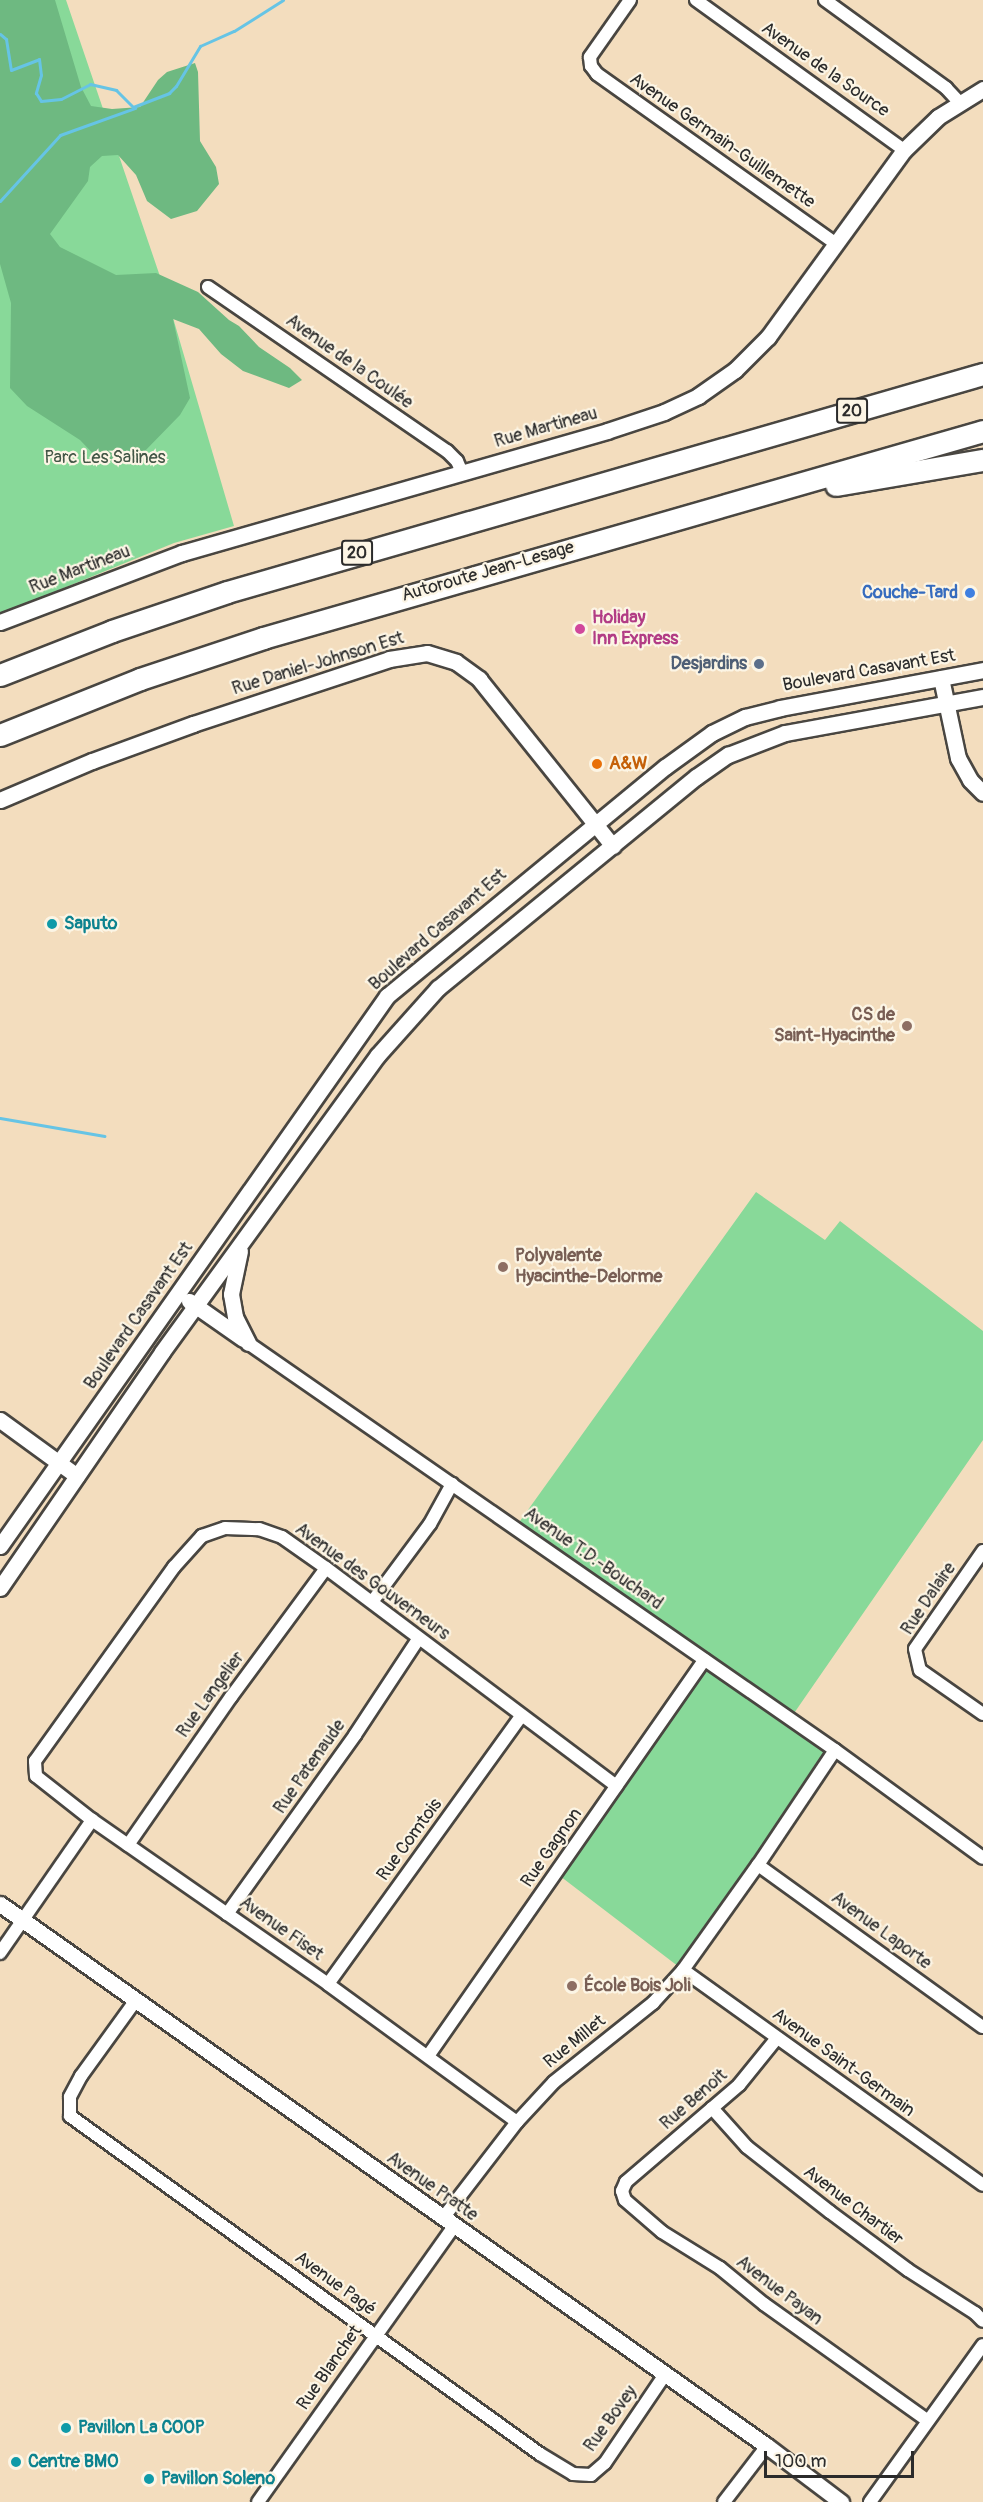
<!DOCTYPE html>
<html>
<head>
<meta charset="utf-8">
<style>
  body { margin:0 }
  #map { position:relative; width:983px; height:2502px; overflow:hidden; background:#f3ddbe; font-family:Pangolin,sans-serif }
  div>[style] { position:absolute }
  .green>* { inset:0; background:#88d999 }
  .forest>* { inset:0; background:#6eb981 }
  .stream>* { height:3px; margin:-1.5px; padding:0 1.5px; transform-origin:1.5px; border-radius:1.5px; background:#66c4e5 }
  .roads { filter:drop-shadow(2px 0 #494641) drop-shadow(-2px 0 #494641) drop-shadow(0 2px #494641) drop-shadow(0 -2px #494641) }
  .minor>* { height:12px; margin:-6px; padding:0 6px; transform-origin:6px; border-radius:6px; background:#fff }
  .tertiary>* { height:15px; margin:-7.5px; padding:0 7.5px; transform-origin:7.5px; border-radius:7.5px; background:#fff }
  .motorway>* { height:21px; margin:-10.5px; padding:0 10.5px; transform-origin:10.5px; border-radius:10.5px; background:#fff }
  .dots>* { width:16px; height:16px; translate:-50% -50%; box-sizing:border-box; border:3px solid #fcf5e5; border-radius:50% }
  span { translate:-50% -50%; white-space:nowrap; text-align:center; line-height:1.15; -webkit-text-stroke:4.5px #fcf5e5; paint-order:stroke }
  .shield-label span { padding:2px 4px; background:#fcf5e5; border:2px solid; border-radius:4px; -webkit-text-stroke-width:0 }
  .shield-label { font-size:16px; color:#2b2b2b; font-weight:700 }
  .street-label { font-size:18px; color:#2b2b2b }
  .park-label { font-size:18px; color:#425646 }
  .shop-label { font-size:18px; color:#366cbe; font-weight:700 }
  .right { translate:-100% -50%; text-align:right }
  .hotel-label { font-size:18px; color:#b23c85; font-weight:700 }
  .left { translate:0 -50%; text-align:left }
  .service-label { font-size:18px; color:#4e5e75; font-weight:700 }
  .food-label { font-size:18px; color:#c56008; font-weight:700 }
  .culture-label { font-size:18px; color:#0d838f; font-weight:700 }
  .education-label { font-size:18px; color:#785e54; font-weight:700 }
  .scale { position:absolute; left:764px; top:2451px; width:150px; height:27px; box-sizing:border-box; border:3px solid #2b2b2b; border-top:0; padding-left:8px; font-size:18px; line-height:21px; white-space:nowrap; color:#2b2b2b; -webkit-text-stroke:4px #fcf5e5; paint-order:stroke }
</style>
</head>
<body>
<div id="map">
  <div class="green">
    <i style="clip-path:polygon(0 0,66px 0,166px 294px,234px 526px,174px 543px,0 614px)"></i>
    <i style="clip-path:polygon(756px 1192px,825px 1240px,840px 1221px,983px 1331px,983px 1440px,790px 1719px,835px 1750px,683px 1970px,556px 1873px,704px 1660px,515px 1528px)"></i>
  </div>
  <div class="forest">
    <i style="clip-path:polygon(0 0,55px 0,81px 87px,91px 106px,112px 109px,140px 107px,158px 80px,167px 72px,195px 63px,198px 72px,200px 141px,216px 167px,219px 184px,197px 211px,171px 219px,147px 201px,136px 175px,118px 155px,102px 156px,90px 167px,88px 181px,50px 234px,60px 247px,116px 275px,156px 273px,198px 292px,229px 320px,239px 326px,259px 347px,290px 368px,302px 380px,289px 388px,243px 371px,221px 354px,199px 329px,173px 319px,190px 398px,180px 415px,141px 455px,101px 462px,80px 440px,27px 406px,10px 388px,11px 303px,0 264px)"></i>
  </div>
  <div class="stream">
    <i style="left:0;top:34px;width:8px;rotate:40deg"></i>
    <i style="left:6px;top:39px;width:31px;rotate:81deg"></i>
    <i style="left:11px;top:70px;width:30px;rotate:-21deg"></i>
    <i style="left:39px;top:59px;width:16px;rotate:83deg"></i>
    <i style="left:41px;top:75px;width:19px;rotate:106deg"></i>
    <i style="left:36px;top:93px;width:9px;rotate:58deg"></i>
    <i style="left:41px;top:101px;width:20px;rotate:-6deg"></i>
    <i style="left:61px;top:99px;width:33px;rotate:-27deg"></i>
    <i style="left:90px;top:84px;width:27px;rotate:13deg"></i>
    <i style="left:116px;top:90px;width:24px;rotate:45deg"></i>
    <i style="left:133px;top:107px;width:39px;rotate:-21deg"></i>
    <i style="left:169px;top:93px;width:10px;rotate:-45deg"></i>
    <i style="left:176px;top:86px;width:47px;rotate:-59deg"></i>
    <i style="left:200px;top:46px;width:37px;rotate:-24deg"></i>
    <i style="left:234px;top:31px;width:58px;rotate:-32.3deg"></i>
    <i style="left:0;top:201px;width:89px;rotate:-47.7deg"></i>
    <i style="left:60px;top:135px;width:80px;rotate:-19.8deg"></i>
    <i style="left:0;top:1118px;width:106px;rotate:9.8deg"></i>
  </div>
  <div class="roads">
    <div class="minor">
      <i style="left:630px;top:0;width:70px;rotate:125.1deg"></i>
      <i style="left:590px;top:57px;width:9px;rotate:84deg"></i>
      <i style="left:591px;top:66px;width:10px;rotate:53deg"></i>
      <i style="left:597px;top:74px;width:292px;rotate:35.4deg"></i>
      <i style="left:696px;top:0;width:256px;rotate:35.8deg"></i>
      <i style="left:825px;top:0;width:150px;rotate:36deg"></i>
      <i style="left:946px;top:88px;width:19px;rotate:47deg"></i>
      <i style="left:208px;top:287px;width:290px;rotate:34.5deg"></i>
      <i style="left:447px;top:451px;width:14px;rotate:45deg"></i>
      <i style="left:457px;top:461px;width:13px;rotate:67deg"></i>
      <i style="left:248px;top:1343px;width:714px;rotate:34.74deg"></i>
      <i style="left:835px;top:1750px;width:183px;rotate:36.1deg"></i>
      <i style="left:983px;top:1551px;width:119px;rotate:124.8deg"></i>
      <i style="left:915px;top:1649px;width:22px;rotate:77deg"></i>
      <i style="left:920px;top:1670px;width:77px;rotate:34.9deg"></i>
      <i style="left:372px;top:1602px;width:97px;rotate:-53.4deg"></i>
      <i style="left:430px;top:1524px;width:46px;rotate:-61.2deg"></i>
      <i style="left:128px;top:1845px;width:180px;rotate:-55.2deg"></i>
      <i style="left:231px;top:1697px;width:160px;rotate:-53.6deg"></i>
      <i style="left:758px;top:1865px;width:277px;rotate:35.8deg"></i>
      <i style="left:227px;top:1914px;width:220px;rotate:-54.4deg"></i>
      <i style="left:355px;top:1735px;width:116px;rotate:-56.6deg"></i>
      <i style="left:0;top:1953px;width:162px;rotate:-55.3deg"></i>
      <i style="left:683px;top:1970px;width:369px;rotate:35.6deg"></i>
      <i style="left:328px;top:1984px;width:330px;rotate:-54.2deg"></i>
      <i style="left:136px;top:2000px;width:94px;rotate:125.9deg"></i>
      <i style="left:81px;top:2076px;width:24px;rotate:118deg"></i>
      <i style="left:70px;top:2097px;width:19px;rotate:90deg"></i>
      <i style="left:70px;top:2116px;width:579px;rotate:35.72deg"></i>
      <i style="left:540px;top:2454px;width:39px;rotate:31deg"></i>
      <i style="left:573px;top:2474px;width:18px;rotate:3deg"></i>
      <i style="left:591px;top:2475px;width:18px;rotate:-41deg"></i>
      <i style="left:605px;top:2463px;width:105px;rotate:-55.9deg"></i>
      <i style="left:777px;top:2038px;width:60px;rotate:129deg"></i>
      <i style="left:739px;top:2085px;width:149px;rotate:139.4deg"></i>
      <i style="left:626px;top:2182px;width:10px;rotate:114deg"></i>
      <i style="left:622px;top:2191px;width:9px;rotate:72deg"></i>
      <i style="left:625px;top:2200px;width:49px;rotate:40.9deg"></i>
      <i style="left:662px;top:2232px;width:68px;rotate:31.8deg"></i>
      <i style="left:720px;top:2268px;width:57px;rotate:39.3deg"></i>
      <i style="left:764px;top:2304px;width:201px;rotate:35.5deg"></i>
      <i style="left:428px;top:2056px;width:483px;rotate:-55.1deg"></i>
      <i style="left:712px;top:2108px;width:52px;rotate:48.1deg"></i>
      <i style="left:747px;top:2147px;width:105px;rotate:38.1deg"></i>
      <i style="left:830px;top:2212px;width:97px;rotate:36.6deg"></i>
      <i style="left:908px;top:2270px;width:80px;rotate:32.7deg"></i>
      <i style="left:975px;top:2313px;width:11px;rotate:45deg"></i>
      <i style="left:517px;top:2122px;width:234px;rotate:-143.9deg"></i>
      <i style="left:328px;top:1984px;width:287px;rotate:-145.2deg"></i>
      <i style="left:92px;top:1820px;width:71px;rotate:-141.8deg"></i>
      <i style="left:36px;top:1776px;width:15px;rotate:-94deg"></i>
      <i style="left:35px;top:1761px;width:239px;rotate:-54.4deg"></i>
      <i style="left:174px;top:1567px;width:42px;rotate:-47.9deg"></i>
      <i style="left:202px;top:1536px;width:24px;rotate:-19deg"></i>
      <i style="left:225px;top:1528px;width:34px;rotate:2deg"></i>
      <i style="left:259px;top:1529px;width:24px;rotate:19deg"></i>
      <i style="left:282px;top:1537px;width:54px;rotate:35.2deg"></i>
      <i style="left:326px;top:1568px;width:363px;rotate:36.9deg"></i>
      <i style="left:443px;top:2218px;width:121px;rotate:-52.4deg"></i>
      <i style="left:517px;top:2122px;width:54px;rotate:-47.2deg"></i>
      <i style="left:554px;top:2082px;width:127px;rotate:-38.6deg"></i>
      <i style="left:653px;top:2003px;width:45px;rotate:-47.7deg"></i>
      <i style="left:683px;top:1970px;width:129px;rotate:-54.5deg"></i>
      <i style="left:758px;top:1865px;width:138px;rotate:-56.2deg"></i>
      <i style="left:258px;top:2502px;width:339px;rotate:-54.6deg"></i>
      <i style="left:724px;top:2502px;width:71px;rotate:-52.5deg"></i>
      <i style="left:870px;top:2502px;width:193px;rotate:-54.3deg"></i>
    </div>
    <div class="tertiary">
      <i style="left:0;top:622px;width:195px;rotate:-20.8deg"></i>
      <i style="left:182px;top:553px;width:442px;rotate:-16deg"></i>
      <i style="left:607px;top:431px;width:60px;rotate:-18.4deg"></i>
      <i style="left:664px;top:412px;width:38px;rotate:-25deg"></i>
      <i style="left:698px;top:396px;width:45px;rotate:-35.1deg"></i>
      <i style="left:735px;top:370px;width:47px;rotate:-45deg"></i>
      <i style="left:768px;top:337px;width:231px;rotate:-54deg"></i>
      <i style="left:904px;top:150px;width:47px;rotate:-44.1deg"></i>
      <i style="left:938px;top:117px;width:53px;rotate:-31.9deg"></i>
      <i style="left:941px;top:678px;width:82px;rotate:78deg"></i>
      <i style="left:958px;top:758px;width:25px;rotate:61deg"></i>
      <i style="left:970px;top:780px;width:18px;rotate:45deg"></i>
      <i style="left:0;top:800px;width:100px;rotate:-23deg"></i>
      <i style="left:92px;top:761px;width:108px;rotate:-20.1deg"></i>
      <i style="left:193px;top:724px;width:206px;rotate:-18.3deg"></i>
      <i style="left:389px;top:659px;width:38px;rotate:-9deg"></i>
      <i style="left:427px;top:653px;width:30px;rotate:17deg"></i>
      <i style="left:456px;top:662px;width:29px;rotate:36deg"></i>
      <i style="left:479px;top:679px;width:214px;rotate:51.3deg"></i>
      <i style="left:240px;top:1251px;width:44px;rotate:101.8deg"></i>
      <i style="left:231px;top:1294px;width:23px;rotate:80deg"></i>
      <i style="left:235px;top:1317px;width:29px;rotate:63deg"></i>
      <i style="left:189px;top:1301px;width:66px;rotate:35.1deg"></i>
      <i style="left:0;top:1420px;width:95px;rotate:36deg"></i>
      <i style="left:0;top:1546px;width:673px;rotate:-54.87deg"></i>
      <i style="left:387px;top:996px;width:360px;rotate:-39.5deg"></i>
      <i style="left:665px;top:767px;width:58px;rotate:-35.9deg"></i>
      <i style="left:712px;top:733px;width:37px;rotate:-26deg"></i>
      <i style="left:745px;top:717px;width:36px;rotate:-14deg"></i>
      <i style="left:780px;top:708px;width:207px;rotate:-10.6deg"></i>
      <i style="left:0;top:1588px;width:286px;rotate:-55.5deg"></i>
      <i style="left:162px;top:1352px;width:367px;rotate:-54deg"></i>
      <i style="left:378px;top:1055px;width:90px;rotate:-48.2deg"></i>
      <i style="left:438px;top:988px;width:333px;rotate:-39.3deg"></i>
      <i style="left:696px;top:777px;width:39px;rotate:-35deg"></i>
      <i style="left:728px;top:755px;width:61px;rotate:-21.1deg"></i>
      <i style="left:785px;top:733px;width:201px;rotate:-10.3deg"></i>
      <i style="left:0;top:1904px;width:939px;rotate:35.25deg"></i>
      <i style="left:767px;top:2446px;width:93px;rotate:37.1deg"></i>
    </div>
    <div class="motorway">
      <i style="left:836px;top:485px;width:149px;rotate:-9.7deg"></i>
      <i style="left:0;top:675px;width:120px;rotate:-21.4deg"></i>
      <i style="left:112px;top:631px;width:121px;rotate:-18.7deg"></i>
      <i style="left:227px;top:592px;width:787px;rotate:-16.09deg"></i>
      <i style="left:0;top:735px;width:151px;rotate:-21.8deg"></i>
      <i style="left:140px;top:679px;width:130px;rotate:-18.4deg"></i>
      <i style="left:263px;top:638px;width:749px;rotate:-16.04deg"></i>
    </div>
  </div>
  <div class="dots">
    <i style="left:970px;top:593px;background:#3f7fe0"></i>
    <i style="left:580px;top:629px;background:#d1479c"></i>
    <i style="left:759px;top:664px;background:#5c6f8a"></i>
    <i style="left:597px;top:764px;background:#e8710a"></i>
    <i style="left:52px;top:924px;background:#0f9aa8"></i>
    <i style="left:907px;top:1026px;background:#8d6e63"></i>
    <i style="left:503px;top:1267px;background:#8d6e63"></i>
    <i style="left:572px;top:1986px;background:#8d6e63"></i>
    <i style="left:66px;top:2428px;background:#0f9aa8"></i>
    <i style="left:16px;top:2462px;background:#0f9aa8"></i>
    <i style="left:149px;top:2479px;background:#0f9aa8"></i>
  </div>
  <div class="shield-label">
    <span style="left:852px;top:411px">20</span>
    <span style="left:357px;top:553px">20</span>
  </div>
  <div class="street-label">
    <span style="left:825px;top:70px;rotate:35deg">Avenue de la Source</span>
    <span style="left:722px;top:141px;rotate:35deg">Avenue Germain-Guillemette</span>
    <span style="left:349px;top:362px;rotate:35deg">Avenue de la Coulée</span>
    <span style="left:546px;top:428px;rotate:-16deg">Rue Martineau</span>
    <span style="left:80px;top:570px;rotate:-21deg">Rue Martineau</span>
    <span style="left:488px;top:572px;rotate:-16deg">Autoroute Jean-Lesage</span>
    <span style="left:318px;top:664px;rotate:-17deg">Rue Daniel-Johnson Est</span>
    <span style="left:869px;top:671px;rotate:-10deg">Boulevard Casavant Est</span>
    <span style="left:438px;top:930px;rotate:-41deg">Boulevard Casavant Est</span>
    <span style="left:139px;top:1316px;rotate:-55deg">Boulevard Casavant Est</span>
    <span style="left:593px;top:1559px;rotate:35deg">Avenue T.D.-Bouchard</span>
    <span style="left:372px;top:1582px;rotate:36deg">Avenue des Gouverneurs</span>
    <span style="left:929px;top:1599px;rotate:-56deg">Rue Dalaire</span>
    <span style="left:211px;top:1695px;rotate:-54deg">Rue Langelier</span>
    <span style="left:310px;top:1767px;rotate:-55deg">Rue Patenaude</span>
    <span style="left:410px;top:1840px;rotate:-54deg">Rue Comtois</span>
    <span style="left:552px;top:1848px;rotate:-55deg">Rue Gagnon</span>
    <span style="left:281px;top:1929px;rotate:35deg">Avenue Fiset</span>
    <span style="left:881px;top:1931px;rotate:36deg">Avenue Laporte</span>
    <span style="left:575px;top:2042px;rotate:-39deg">Rue Millet</span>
    <span style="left:843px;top:2063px;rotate:36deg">Avenue Saint-Germain</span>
    <span style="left:694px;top:2100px;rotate:-41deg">Rue Benoit</span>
    <span style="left:432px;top:2187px;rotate:35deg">Avenue Pratte</span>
    <span style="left:853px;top:2206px;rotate:37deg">Avenue Chartier</span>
    <span style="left:335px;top:2284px;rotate:36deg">Avenue Pagé</span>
    <span style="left:779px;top:2291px;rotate:37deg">Avenue Payan</span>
    <span style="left:330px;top:2368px;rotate:-55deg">Rue Blanchet</span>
    <span style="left:611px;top:2419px;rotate:-54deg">Rue Bovey</span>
  </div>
  <div class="park-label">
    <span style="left:105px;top:458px">Parc Les Salines</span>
  </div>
  <div class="shop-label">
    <span class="right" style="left:958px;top:593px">Couche-Tard</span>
  </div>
  <div class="hotel-label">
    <span class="left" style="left:592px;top:629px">Holiday<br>Inn Express</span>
  </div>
  <div class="service-label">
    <span class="right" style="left:747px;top:664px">Desjardins</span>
  </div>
  <div class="food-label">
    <span class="left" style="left:609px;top:764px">A&amp;W</span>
  </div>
  <div class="culture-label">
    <span class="left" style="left:64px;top:924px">Saputo</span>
    <span class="left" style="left:78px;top:2428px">Pavillon La COOP</span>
    <span class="left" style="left:28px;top:2462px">Centre BMO</span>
    <span class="left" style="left:161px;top:2479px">Pavillon Soleno</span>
  </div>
  <div class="education-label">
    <span class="right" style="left:895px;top:1026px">CS de<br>Saint-Hyacinthe</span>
    <span class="left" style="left:515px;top:1267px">Polyvalente<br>Hyacinthe-Delorme</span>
    <span class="left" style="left:584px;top:1986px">École Bois Joli</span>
  </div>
  <div class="scale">100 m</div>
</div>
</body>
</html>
